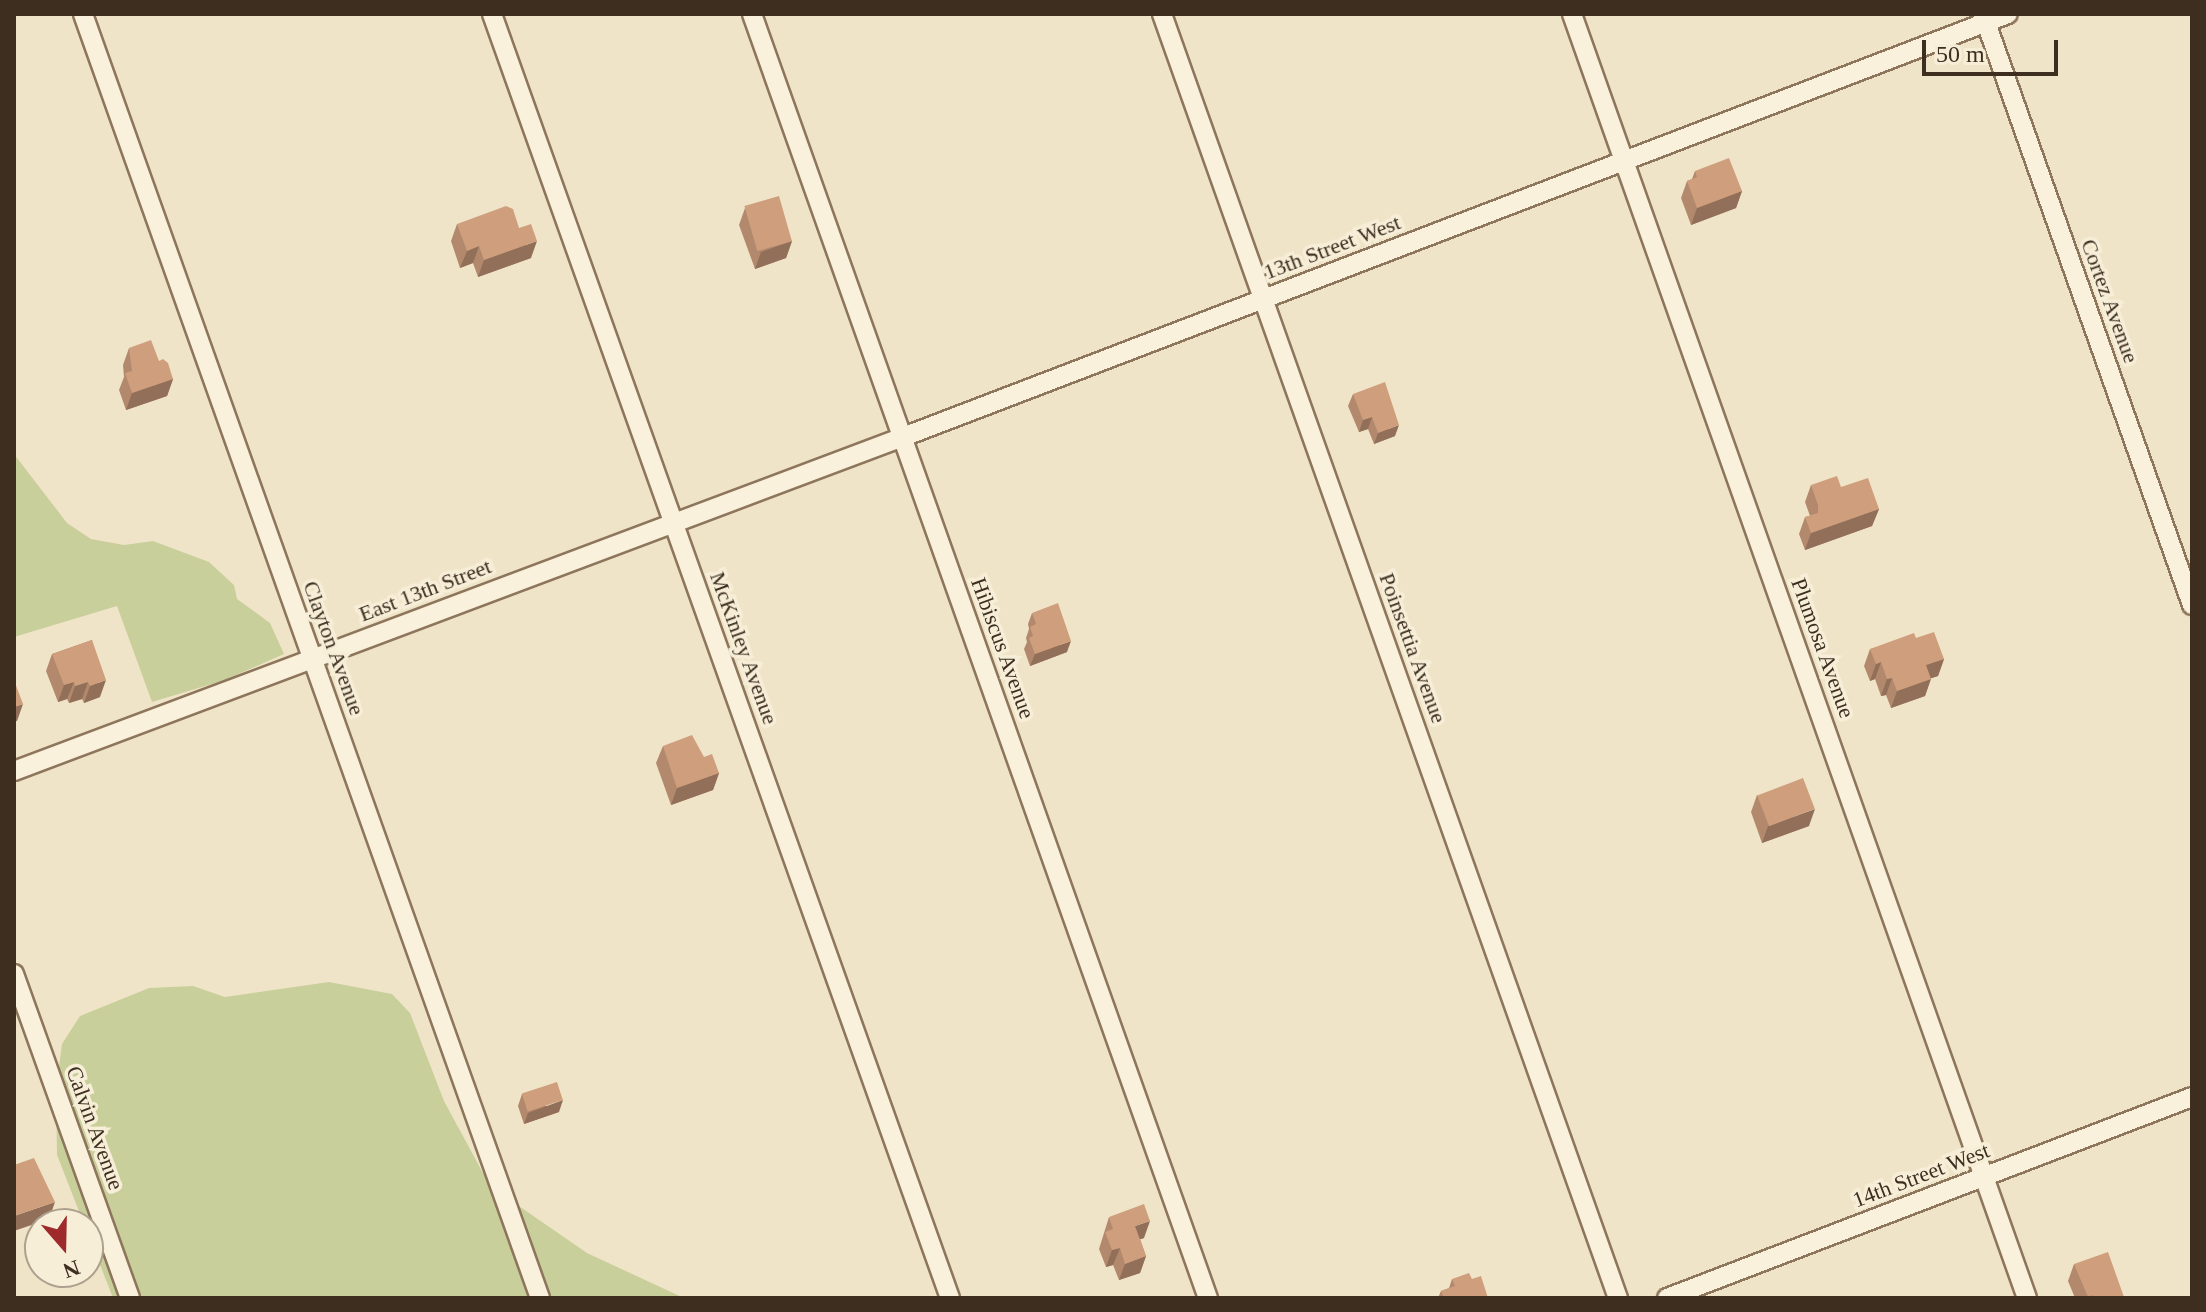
<!DOCTYPE html>
<html>
<head>
<meta charset="utf-8">
<style>
  body { margin:0 }
  #map { position:relative; width:2206px; height:1312px; overflow:hidden; background:#f0e4c8; font-family:"Times New Roman",serif }
  div>[style] { position:absolute }
  .green>* { inset:0; background:#c9cf9b }
  .roads { filter:drop-shadow(2px 0 #8d765c) drop-shadow(-2px 0 #8d765c) drop-shadow(0 2px #8d765c) drop-shadow(0 -2px #8d765c) }
  .minor>* { height:18px; margin:-9px; padding:0 9px; transform-origin:9px; border-radius:9px; background:#faf1dc }
  .wall>* { inset:0; background:#b2896c }
  .shaded-wall>* { inset:0; background:#916f58 }
  .building>* { inset:0; background:#cf9f7d; transform-origin:0 0 }
  span { translate:-50% -50%; white-space:nowrap; text-align:center; line-height:1.15; -webkit-text-stroke:7px #f7eed8; paint-order:stroke }
  .street-label { font-size:22px; color:#3d2e20 }
  .frame { position:absolute; inset:0; border:16px solid #3d2e20; pointer-events:none }
  .north { position:absolute; left:24px; top:1208px; width:80px; height:80px; box-sizing:border-box; background:#f7eed8; border:2px solid #ada18e; border-radius:50%; rotate:160deg; font-size:22px; font-weight:700; line-height:32px; text-align:center; color:#3d2e20 }
  .north::after { content:''; display:block; margin:auto; width:28px; height:36px; background:#9e2a2b; clip-path:polygon(50% 0,100% 100%,50% 72%,0 100%) }
  .scale { position:absolute; left:1922px; top:40px; width:136px; height:36px; box-sizing:border-box; border:4px solid #3d2e20; border-top:0; padding-left:10px; font-size:24px; line-height:28px; white-space:nowrap; color:#3d2e20; -webkit-text-stroke:6px #f7eed8; paint-order:stroke }
</style>
</head>
<body>
<div id="map">
  <div class="green">
    <i style="clip-path:polygon(14px 454px,67px 523px,91px 539px,124px 545px,153px 541px,209px 562px,234px 585px,237px 599px,270px 623px,284px 654px,225px 680px,152px 702px,117px 606px,14px 637px)"></i>
    <i style="clip-path:polygon(329px 982px,392px 994px,410px 1013px,444px 1101px,490px 1186px,587px 1253px,684px 1298px,113px 1298px,88px 1234px,88px 1224px,84px 1224px,57px 1155px,56px 1090px,62px 1044px,80px 1016px,149px 988px,193px 986px,225px 997px)"></i>
  </div>
  <div class="roads">
    <div class="minor">
      <i style="left:83px;top:14px;width:1363px;rotate:70.41deg"></i>
      <i style="left:492px;top:14px;width:1363px;rotate:70.37deg"></i>
      <i style="left:752px;top:14px;width:1363px;rotate:70.45deg"></i>
      <i style="left:1162px;top:14px;width:1363px;rotate:70.45deg"></i>
      <i style="left:1572px;top:14px;width:1362px;rotate:70.49deg"></i>
      <i style="left:1983px;top:14px;width:627px;rotate:70.52deg"></i>
      <i style="left:14px;top:771px;width:950px;rotate:-20.59deg"></i>
      <i style="left:903px;top:437px;width:1183px;rotate:-20.95deg"></i>
      <i style="left:14px;top:974px;width:344px;rotate:70.3deg"></i>
      <i style="left:1667px;top:1298px;width:562px;rotate:-20.95deg"></i>
    </div>
  </div>
  <div class="wall">
    <i style="clip-path:polygon(1695px 171px,1742px 191px,1736px 208px,1691px 225px,1681px 198px,1687px 181px,1692px 179px)"></i>
    <i style="clip-path:polygon(745px 208px,792px 241px,786px 258px,755px 269px,739px 225px)"></i>
    <i style="clip-path:polygon(457px 224px,519px 228px,531px 258px,478px 277px,473px 263px,460px 268px,451px 241px)"></i>
    <i style="clip-path:polygon(129px 348px,159px 361px,173px 379px,167px 396px,126px 410px,119px 390px,124px 377px,123px 365px)"></i>
    <i style="clip-path:polygon(1353px 394px,1395px 436px,1374px 444px,1368px 429px,1359px 432px,1348px 406px)"></i>
    <i style="clip-path:polygon(1811px 485px,1841px 487px,1879px 509px,1872px 526px,1805px 550px,1799px 534px,1805px 517px,1810px 516px,1805px 502px)"></i>
    <i style="clip-path:polygon(1032px 613px,1067px 652px,1030px 666px,1024px 649px,1027px 642px,1026px 638px,1029px 629px,1028px 624px)"></i>
    <i style="clip-path:polygon(1916px 638px,1944px 659px,1938px 676px,1931px 678px,1925px 696px,1891px 708px,1886px 695px,1881px 696px,1875px 679px,1870px 681px,1864px 666px,1870px 649px)"></i>
    <i style="clip-path:polygon(92px 640px,100px 697px,84px 703px,82px 699px,69px 703px,67px 699px,58px 702px,46px 671px,52px 654px)"></i>
    <i style="clip-path:polygon(663px 746px,704px 757px,719px 773px,713px 790px,671px 805px,656px 763px)"></i>
    <i style="clip-path:polygon(1757px 795px,1809px 826px,1762px 843px,1751px 812px)"></i>
    <i style="clip-path:polygon(522px 1094px,559px 1112px,524px 1124px,518px 1106px)"></i>
    <i style="clip-path:polygon(1109px 1217px,1144px 1238px,1140px 1239px,1146px 1256px,1140px 1273px,1119px 1280px,1113px 1265px,1106px 1267px,1099px 1249px)"></i>
    <i style="clip-path:polygon(2074px 1264px,2123px 1298px,2075px 1298px,2068px 1281px)"></i>
    <i style="clip-path:polygon(1452px 1279px,1472px 1279px,1488px 1298px,1438px 1298px,1441px 1291px,1449px 1288px)"></i>
  </div>
  <div class="shaded-wall">
    <i style="clip-path:polygon(1742px 191px,1736px 208px,1691px 225px,1697px 208px)"></i>
    <i style="clip-path:polygon(537px 241px,531px 258px,478px 277px,484px 260px)"></i>
    <i style="clip-path:polygon(792px 241px,786px 258px,755px 269px,761px 252px)"></i>
    <i style="clip-path:polygon(479px 246px,473px 263px,460px 268px,467px 251px)"></i>
    <i style="clip-path:polygon(173px 379px,167px 396px,126px 410px,132px 393px)"></i>
    <i style="clip-path:polygon(1372px 417px,1368px 429px,1359px 432px,1363px 420px)"></i>
    <i style="clip-path:polygon(1399px 425px,1395px 436px,1374px 444px,1378px 433px)"></i>
    <i style="clip-path:polygon(1879px 509px,1872px 526px,1805px 550px,1811px 533px)"></i>
    <i style="clip-path:polygon(1071px 641px,1067px 652px,1030px 666px,1035px 654px)"></i>
    <i style="clip-path:polygon(1944px 659px,1938px 676px,1920px 682px,1926px 665px)"></i>
    <i style="clip-path:polygon(1881px 662px,1875px 679px,1870px 681px,1876px 664px)"></i>
    <i style="clip-path:polygon(1892px 678px,1886px 695px,1881px 696px,1887px 679px)"></i>
    <i style="clip-path:polygon(1931px 679px,1925px 696px,1891px 708px,1897px 691px)"></i>
    <i style="clip-path:polygon(106px 680px,100px 697px,84px 703px,90px 686px)"></i>
    <i style="clip-path:polygon(74px 682px,67px 699px,58px 702px,64px 685px)"></i>
    <i style="clip-path:polygon(88px 682px,82px 699px,69px 703px,75px 686px)"></i>
    <i style="clip-path:polygon(23px 704px,17px 721px,14px 722px,14px 707px)"></i>
    <i style="clip-path:polygon(719px 773px,713px 790px,671px 805px,677px 788px)"></i>
    <i style="clip-path:polygon(1815px 809px,1809px 826px,1762px 843px,1768px 826px)"></i>
    <i style="clip-path:polygon(563px 1100px,559px 1112px,524px 1124px,528px 1113px)"></i>
    <i style="clip-path:polygon(55px 1202px,49px 1219px,14px 1231px,14px 1216px)"></i>
    <i style="clip-path:polygon(1150px 1221px,1144px 1238px,1129px 1243px,1135px 1226px)"></i>
    <i style="clip-path:polygon(1120px 1248px,1113px 1265px,1106px 1267px,1112px 1250px)"></i>
    <i style="clip-path:polygon(1146px 1256px,1140px 1273px,1119px 1280px,1125px 1264px)"></i>
  </div>
  <div class="building">
    <i style="clip-path:polygon(1729px 158px,1742px 191px,1697px 208px,1687px 181px,1697px 177px,1695px 171px)"></i>
    <i style="left:779px;top:196px;width:47px;height:36px;rotate:74deg"></i>
    <i style="clip-path:polygon(506px 206px,513px 209px,519px 228px,531px 224px,537px 241px,484px 260px,479px 246px,467px 251px,457px 224px)"></i>
    <i style="clip-path:polygon(151px 340px,159px 361px,163px 359px,168px 363px,173px 379px,132px 393px,125px 373px,132px 371px,129px 348px)"></i>
    <i style="clip-path:polygon(1385px 382px,1399px 425px,1378px 433px,1372px 417px,1363px 420px,1353px 394px)"></i>
    <i style="clip-path:polygon(1837px 476px,1841px 487px,1868px 478px,1879px 509px,1811px 533px,1805px 517px,1818px 513px,1818px 505px,1811px 485px)"></i>
    <i style="clip-path:polygon(1058px 603px,1071px 641px,1035px 654px,1029px 638px,1033px 636px,1030px 627px,1036px 624px,1032px 613px)"></i>
    <i style="clip-path:polygon(1934px 632px,1944px 659px,1926px 665px,1931px 679px,1897px 691px,1892px 678px,1887px 679px,1881px 662px,1876px 664px,1870px 649px,1914px 633px,1916px 638px)"></i>
    <i style="clip-path:polygon(92px 640px,106px 680px,90px 686px,88px 682px,75px 686px,74px 682px,64px 685px,52px 654px)"></i>
    <i style="clip-path:polygon(14px 680px,23px 704px,14px 707px)"></i>
    <i style="clip-path:polygon(692px 735px,704px 757px,712px 754px,719px 773px,677px 788px,663px 746px)"></i>
    <i style="left:1803px;top:778px;width:33px;height:49px;rotate:69deg"></i>
    <i style="left:557px;top:1082px;width:19px;height:37px;rotate:72deg"></i>
    <i style="clip-path:polygon(34px 1158px,55px 1202px,14px 1216px,14px 1165px)"></i>
    <i style="clip-path:polygon(1144px 1204px,1150px 1221px,1135px 1226px,1146px 1256px,1125px 1264px,1120px 1248px,1112px 1250px,1105px 1232px,1113px 1229px,1109px 1217px)"></i>
    <i style="clip-path:polygon(2108px 1252px,2124px 1297px,2120px 1298px,2093px 1298px,2092px 1295px,2088px 1297px,2074px 1264px)"></i>
    <i style="clip-path:polygon(1469px 1273px,1472px 1279px,1481px 1276px,1488px 1298px,1444px 1298px,1441px 1291px,1455px 1286px,1452px 1279px)"></i>
  </div>
  <div class="street-label">
    <span style="left:1332px;top:247px;rotate:-21deg">13th Street West</span>
    <span style="left:2110px;top:301px;rotate:70deg">Cortez Avenue</span>
    <span style="left:425px;top:590px;rotate:-21deg">East 13th Street</span>
    <span style="left:334px;top:648px;rotate:70deg">Clayton Avenue</span>
    <span style="left:744px;top:648px;rotate:70deg">McKinley Avenue</span>
    <span style="left:1003px;top:648px;rotate:70deg">Hibiscus Avenue</span>
    <span style="left:1413px;top:648px;rotate:70deg">Poinsettia Avenue</span>
    <span style="left:1823px;top:648px;rotate:70deg">Plumosa Avenue</span>
    <span style="left:95px;top:1128px;rotate:70deg">Calvin Avenue</span>
    <span style="left:1921px;top:1175px;rotate:-21deg">14th Street West</span>
  </div>
  <div class="frame"></div>
  <div class="north">N</div>
  <div class="scale">50 m</div>
</div>
</body>
</html>
